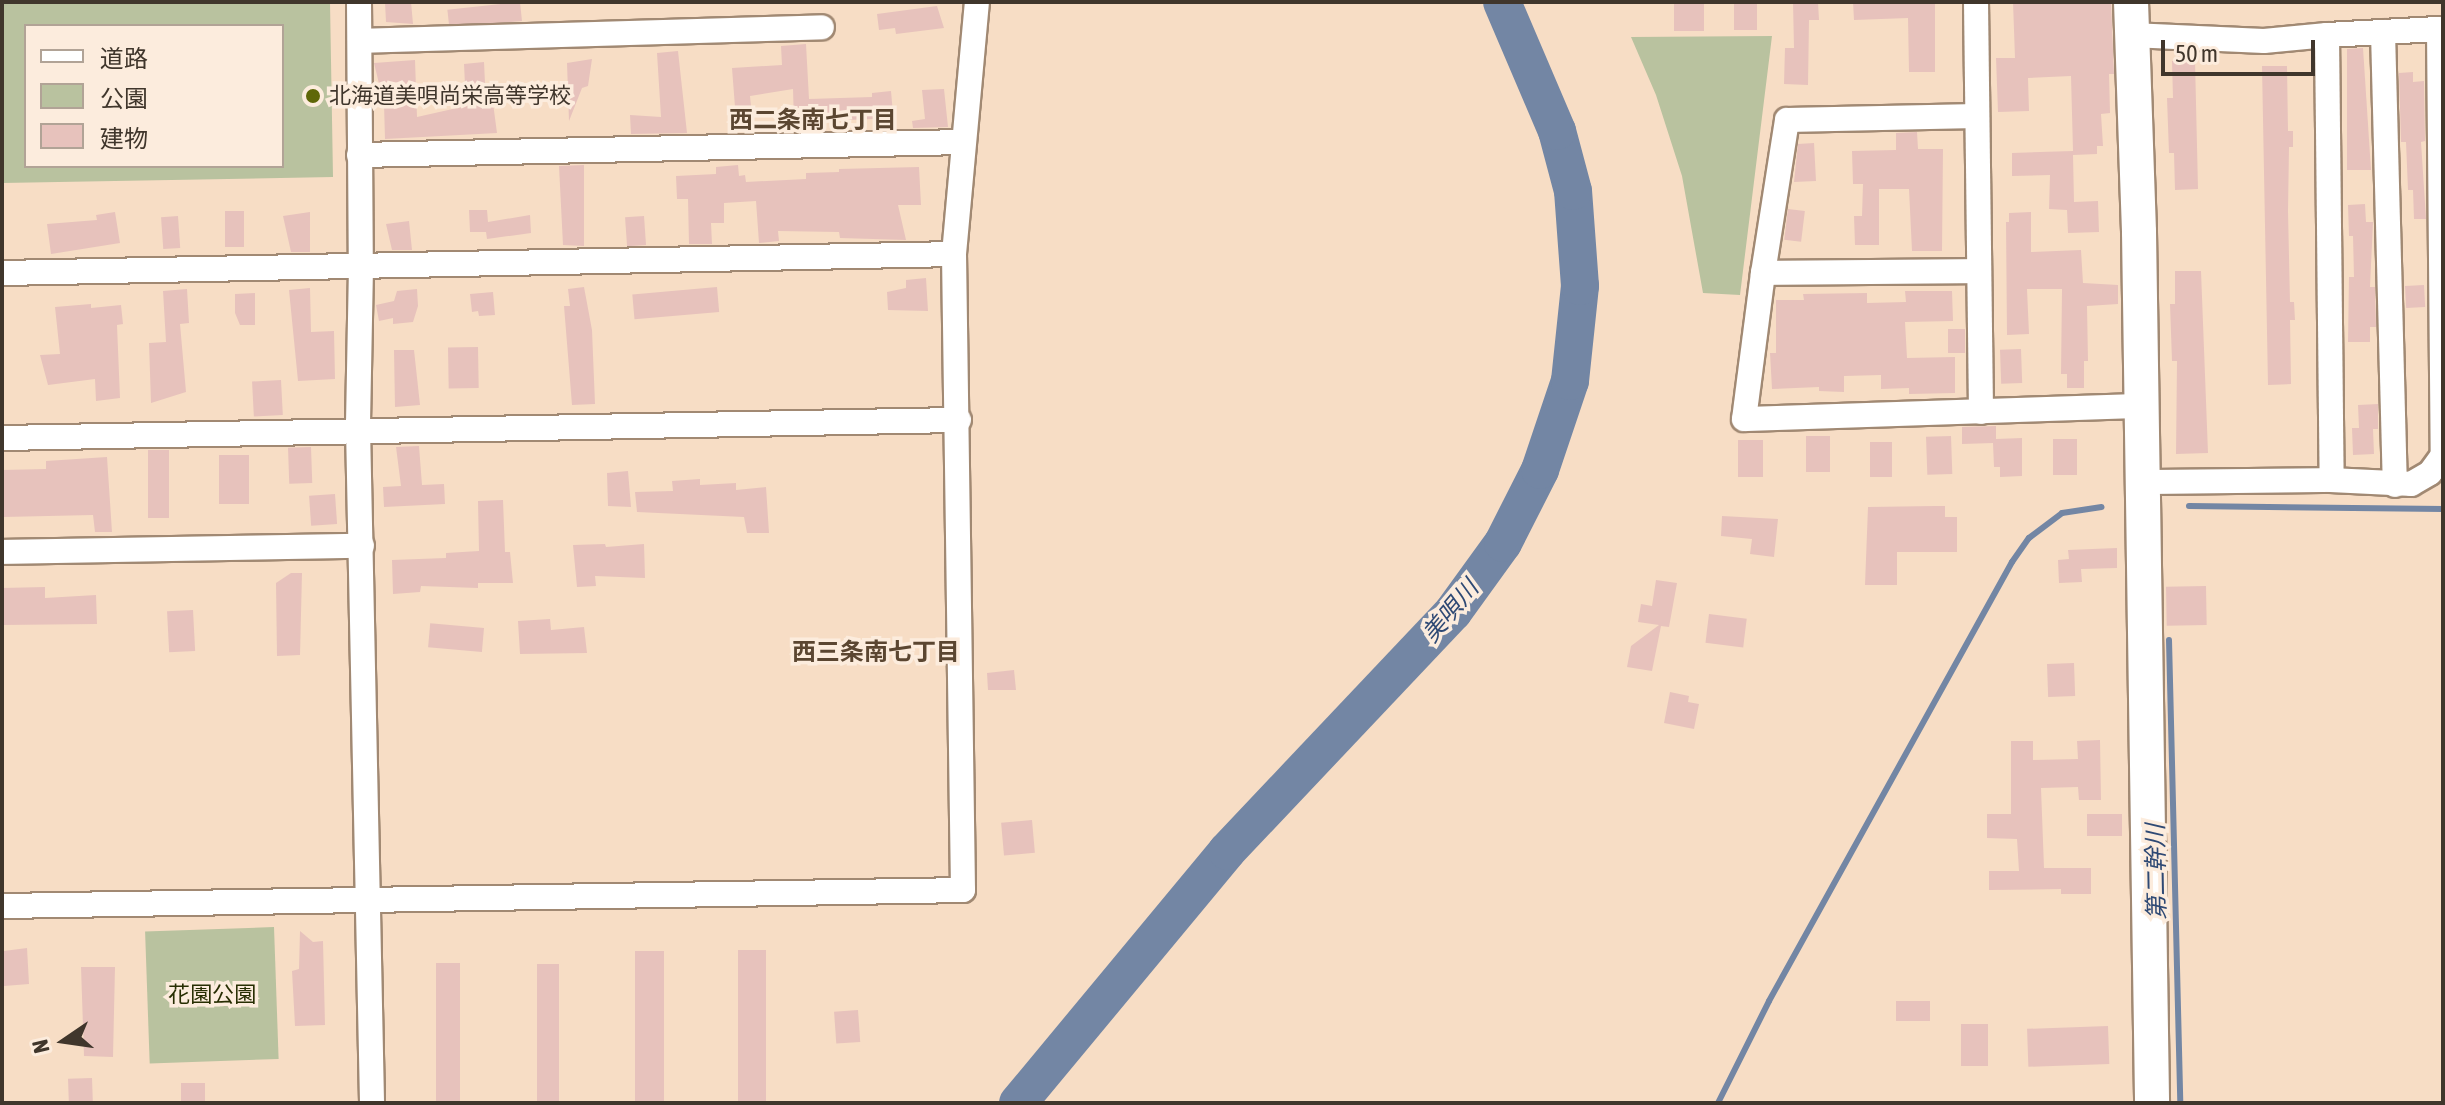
<!DOCTYPE html>
<html>
<head>
<meta charset="utf-8">
<style>
  body { margin:0 }
  #map { position:relative; width:2445px; height:1105px; overflow:hidden; background:#f7ddc5; font-family:"Asap Condensed","Noto Sans JP",sans-serif }
  div>[style] { position:absolute }
  .green>* { inset:0; background:#b9c29f; transform-origin:0 0 }
  .stream>* { height:6px; margin:-3px; padding:0 3px; transform-origin:3px; border-radius:3px; background:#7386a4 }
  .river>* { height:38px; margin:-19px; padding:0 19px; transform-origin:19px; border-radius:19px; background:#7386a4 }
  .building>* { inset:0; background:#e7c2bc; transform-origin:0 0 }
  .roads { filter:drop-shadow(2px 0 #a18973) drop-shadow(-2px 0 #a18973) drop-shadow(0 2px #a18973) drop-shadow(0 -2px #a18973) }
  .street>* { height:24px; margin:-12px; padding:0 12px; transform-origin:12px; border-radius:12px; background:#fff }
  .secondary>* { height:34px; margin:-17px; padding:0 17px; transform-origin:17px; border-radius:17px; background:#fff }
  .dots>* { width:22px; height:22px; translate:-50% -50%; box-sizing:border-box; border:4px solid #fcecdd; border-radius:50% }
  span { translate:-50% -50%; white-space:nowrap; text-align:center; line-height:1.15; -webkit-text-stroke:7px #fcecdd; paint-order:stroke }
  .poi-label { font-size:22px; color:#40362c }
  .left { translate:0 -50%; text-align:left }
  .park-label { font-size:22px; color:#272e02 }
  .neighbourhood-label { font-size:24px; color:#5b4631; font-weight:700 }
  .water-label { font-size:24px; color:#2e4974; font-style:italic }
  .frame { position:absolute; inset:0; border:4px solid #40362c; pointer-events:none }
  .legend { position:absolute; left:24px; top:24px; width:260px; height:144px; box-sizing:border-box; background:#fcecdd; border:2px solid #b1a396; margin:0; padding:10px 14px; list-style:none; font-size:24px; color:#40362c }
  .legend li { display:flex; align-items:center; gap:16px; height:40px }
  .legend b { width:40px; border:2px solid #b1a396 }
  .north { position:absolute; left:24px; top:1001px; width:80px; height:80px; -webkit-text-stroke:6px #fcecdd; paint-order:stroke; rotate:257deg; font-size:22px; font-weight:700; line-height:32px; text-align:center; color:#40362c }
  .north::after { content:''; display:block; margin:auto; width:28px; height:36px; background:#40362c; clip-path:polygon(50% 0,100% 100%,50% 72%,0 100%) }
  .scale { position:absolute; left:2161px; top:40px; width:154px; height:36px; box-sizing:border-box; border:4px solid #40362c; border-top:0; padding-left:10px; font-size:24px; line-height:28px; white-space:nowrap; color:#40362c; -webkit-text-stroke:6px #fcecdd; paint-order:stroke }
</style>
</head>
<body>
<div id="map">
  <div class="green">
    <i style="clip-path:polygon(evenodd,2px 2px,330px 2px,333px 177px,2px 183px,2px 2px,26px 26px,282px 26px,282px 166px,26px 166px,26px 26px)"></i>
    <i style="clip-path:polygon(1772px 36px,1740px 295px,1703px 293px,1682px 176px,1656px 95px,1631px 37px)"></i>
    <i style="left:274px;top:927px;width:132px;height:129px;rotate:88deg"></i>
  </div>
  <div class="stream">
    <i style="left:2189px;top:506px;width:254px;rotate:0.7deg"></i>
    <i style="left:2169px;top:640px;width:463px;rotate:88.6deg"></i>
    <i style="left:1718px;top:1103px;width:114px;rotate:-63.4deg"></i>
    <i style="left:1769px;top:1001px;width:502px;rotate:-61.03deg"></i>
    <i style="left:2012px;top:562px;width:29px;rotate:-55deg"></i>
    <i style="left:2029px;top:538px;width:41px;rotate:-37.1deg"></i>
    <i style="left:2062px;top:513px;width:40px;rotate:-8.5deg"></i>
  </div>
  <div class="river">
    <i style="left:1018px;top:1103px;width:327px;rotate:-50.3deg"></i>
    <i style="left:1227px;top:851px;width:329px;rotate:-46.6deg"></i>
    <i style="left:1453px;top:612px;width:85px;rotate:-54.1deg"></i>
    <i style="left:1503px;top:543px;width:82px;rotate:-63.1deg"></i>
    <i style="left:1540px;top:470px;width:94px;rotate:-71.4deg"></i>
    <i style="left:1570px;top:381px;width:96px;rotate:-84deg"></i>
    <i style="left:1580px;top:286px;width:95px;rotate:-94.2deg"></i>
    <i style="left:1573px;top:191px;width:62px;rotate:-104.9deg"></i>
    <i style="left:1557px;top:131px;width:140px;rotate:-113.1deg"></i>
  </div>
  <div class="building">
    <i style="clip-path:polygon(385px 2px,411px 2px,413px 24px,386px 22px)"></i>
    <i style="left:520px;top:2px;width:19px;height:73px;rotate:84deg"></i>
    <i style="left:1674px;top:2px;width:30px;height:29px"></i>
    <i style="left:1734px;top:2px;width:23px;height:28px"></i>
    <i style="clip-path:polygon(1793px 2px,1818px 2px,1819px 20px,1809px 20px,1808px 85px,1784px 84px,1785px 48px,1794px 48px)"></i>
    <i style="clip-path:polygon(1853px 2px,1935px 2px,1935px 72px,1909px 72px,1908px 18px,1854px 20px)"></i>
    <i style="clip-path:polygon(2013px 2px,2111px 2px,2114px 74px,2109px 74px,2110px 113px,2101px 114px,2103px 146px,2097px 146px,2097px 154px,2073px 155px,2074px 202px,2098px 201px,2099px 232px,2068px 233px,2067px 210px,2049px 209px,2050px 175px,2012px 176px,2012px 153px,2073px 151px,2071px 76px,2028px 78px,2029px 111px,1998px 112px,1996px 58px,2015px 58px)"></i>
    <i style="clip-path:polygon(937px 6px,944px 28px,896px 34px,895px 28px,879px 30px,877px 14px)"></i>
    <i style="clip-path:polygon(806px 44px,809px 99px,872px 97px,872px 93px,891px 91px,894px 125px,874px 124px,873px 119px,794px 122px,793px 89px,750px 96px,753px 126px,731px 126px,729px 107px,735px 107px,732px 68px,782px 65px,781px 46px)"></i>
    <i style="clip-path:polygon(2363px 48px,2371px 170px,2347px 170px,2347px 49px)"></i>
    <i style="clip-path:polygon(678px 51px,687px 133px,631px 134px,630px 115px,661px 117px,657px 53px)"></i>
    <i style="clip-path:polygon(592px 59px,588px 86px,582px 88px,569px 121px,567px 63px)"></i>
    <i style="clip-path:polygon(415px 60px,417px 117px,466px 106px,464px 64px,484px 62px,486px 104px,493px 103px,497px 133px,385px 139px,384px 104px,374px 63px)"></i>
    <i style="clip-path:polygon(2195px 60px,2198px 189px,2175px 190px,2174px 153px,2169px 153px,2167px 98px,2173px 98px,2172px 61px)"></i>
    <i style="clip-path:polygon(2262px 66px,2287px 66px,2288px 131px,2293px 131px,2293px 147px,2289px 147px,2288px 211px,2290px 302px,2294px 302px,2295px 320px,2290px 320px,2291px 384px,2268px 385px)"></i>
    <i style="clip-path:polygon(2413px 72px,2413px 82px,2424px 81px,2425px 141px,2421px 142px,2426px 219px,2414px 219px,2413px 190px,2408px 190px,2406px 142px,2401px 142px,2399px 73px)"></i>
    <i style="clip-path:polygon(944px 89px,948px 127px,913px 128px,912px 121px,925px 119px,922px 90px)"></i>
    <i style="clip-path:polygon(1917px 132px,1918px 149px,1943px 149px,1942px 251px,1912px 251px,1909px 189px,1879px 189px,1879px 245px,1855px 245px,1854px 216px,1862px 216px,1863px 184px,1853px 184px,1852px 151px,1896px 150px,1896px 133px)"></i>
    <i style="clip-path:polygon(1814px 143px,1816px 181px,1794px 182px,1798px 144px)"></i>
    <i style="clip-path:polygon(584px 165px,584px 246px,563px 245px,559px 166px)"></i>
    <i style="clip-path:polygon(738px 165px,739px 176px,745px 175px,746px 182px,806px 179px,806px 173px,839px 172px,839px 169px,919px 167px,921px 205px,898px 205px,906px 240px,840px 238px,839px 232px,778px 231px,779px 241px,759px 243px,756px 201px,724px 203px,724px 223px,711px 223px,712px 244px,689px 244px,688px 199px,677px 199px,676px 176px,716px 174px,716px 167px)"></i>
    <i style="clip-path:polygon(2365px 204px,2366px 222px,2373px 222px,2370px 287px,2375px 287px,2376px 327px,2370px 327px,2370px 342px,2348px 342px,2349px 277px,2354px 277px,2353px 236px,2349px 236px,2348px 205px)"></i>
    <i style="left:1788px;top:209px;width:17px;height:31px;rotate:7deg"></i>
    <i style="clip-path:polygon(469px 210px,487px 210px,488px 222px,530px 215px,531px 233px,487px 239px,486px 232px,470px 232px)"></i>
    <i style="left:244px;top:211px;width:36px;height:19px;rotate:90deg"></i>
    <i style="clip-path:polygon(115px 212px,120px 243px,51px 254px,47px 224px,97px 220px,96px 215px)"></i>
    <i style="clip-path:polygon(310px 212px,310px 252px,291px 252px,283px 216px)"></i>
    <i style="clip-path:polygon(2031px 212px,2031px 252px,2081px 250px,2083px 283px,2118px 285px,2118px 304px,2087px 306px,2088px 361px,2084px 361px,2084px 388px,2067px 388px,2067px 374px,2061px 374px,2062px 289px,2027px 289px,2029px 334px,2007px 335px,2006px 222px,2009px 222px,2009px 213px)"></i>
    <i style="left:178px;top:216px;width:32px;height:17px;rotate:86deg"></i>
    <i style="left:644px;top:216px;width:29px;height:19px;rotate:86deg"></i>
    <i style="clip-path:polygon(409px 221px,412px 250px,392px 250px,386px 224px)"></i>
    <i style="clip-path:polygon(2175px 271px,2201px 271px,2208px 453px,2176px 454px,2177px 361px,2172px 361px,2170px 304px,2175px 304px)"></i>
    <i style="clip-path:polygon(926px 278px,928px 311px,888px 310px,887px 292px,906px 288px,906px 280px)"></i>
    <i style="left:2424px;top:285px;width:22px;height:19px;rotate:87deg"></i>
    <i style="clip-path:polygon(584px 287px,592px 330px,595px 404px,572px 405px,564px 306px,570px 306px,568px 289px)"></i>
    <i style="left:717px;top:287px;width:25px;height:85px;rotate:85deg"></i>
    <i style="clip-path:polygon(310px 288px,311px 332px,334px 331px,335px 379px,298px 381px,289px 290px)"></i>
    <i style="clip-path:polygon(187px 289px,189px 323px,180px 324px,186px 392px,151px 403px,149px 343px,166px 342px,163px 291px)"></i>
    <i style="clip-path:polygon(417px 289px,418px 306px,413px 322px,393px 324px,393px 318px,379px 321px,376px 305px,394px 301px,397px 291px)"></i>
    <i style="clip-path:polygon(1905px 291px,1952px 291px,1953px 321px,1905px 322px,1907px 358px,1955px 357px,1955px 393px,1909px 394px,1909px 388px,1881px 389px,1881px 375px,1844px 376px,1844px 392px,1819px 391px,1819px 387px,1772px 389px,1770px 353px,1776px 353px,1776px 300px,1804px 300px,1803px 294px,1867px 293px,1867px 303px,1906px 302px)"></i>
    <i style="clip-path:polygon(493px 292px,495px 315px,479px 316px,478px 311px,472px 312px,470px 294px)"></i>
    <i style="clip-path:polygon(255px 293px,255px 325px,240px 325px,235px 313px,235px 294px)"></i>
    <i style="clip-path:polygon(91px 304px,91px 308px,121px 305px,123px 324px,117px 325px,120px 398px,96px 401px,95px 379px,48px 385px,40px 355px,60px 354px,55px 307px)"></i>
    <i style="left:1948px;top:329px;width:17px;height:24px"></i>
    <i style="left:478px;top:347px;width:41px;height:30px;rotate:89deg"></i>
    <i style="left:2021px;top:349px;width:34px;height:21px;rotate:88deg"></i>
    <i style="clip-path:polygon(394px 350px,414px 350px,420px 405px,395px 407px)"></i>
    <i style="left:281px;top:380px;width:35px;height:29px;rotate:87deg"></i>
    <i style="clip-path:polygon(2378px 404px,2378px 429px,2373px 429px,2374px 454px,2353px 455px,2352px 428px,2359px 428px,2358px 405px)"></i>
    <i style="clip-path:polygon(1996px 426px,1996px 439px,2022px 438px,2022px 476px,2000px 477px,2000px 467px,1994px 467px,1993px 443px,1962px 444px,1962px 427px)"></i>
    <i style="left:1806px;top:436px;width:24px;height:36px"></i>
    <i style="left:1951px;top:436px;width:38px;height:25px;rotate:88deg"></i>
    <i style="left:2053px;top:439px;width:24px;height:36px"></i>
    <i style="left:1738px;top:440px;width:25px;height:37px"></i>
    <i style="left:1870px;top:442px;width:22px;height:35px"></i>
    <i style="clip-path:polygon(419px 446px,422px 485px,444px 484px,445px 504px,384px 507px,383px 487px,401px 486px,396px 447px)"></i>
    <i style="left:311px;top:447px;width:36px;height:23px;rotate:88deg"></i>
    <i style="left:148px;top:450px;width:21px;height:68px"></i>
    <i style="left:249px;top:455px;width:49px;height:30px;rotate:90deg"></i>
    <i style="clip-path:polygon(107px 457px,112px 532px,95px 532px,93px 515px,3px 517px,2px 470px,46px 469px,46px 461px)"></i>
    <i style="clip-path:polygon(628px 471px,631px 507px,608px 506px,607px 473px)"></i>
    <i style="clip-path:polygon(700px 479px,700px 485px,736px 483px,736px 490px,766px 487px,769px 533px,747px 533px,744px 517px,637px 512px,635px 492px,673px 491px,672px 481px)"></i>
    <i style="left:335px;top:494px;width:30px;height:26px;rotate:86deg"></i>
    <i style="clip-path:polygon(503px 500px,505px 552px,510px 552px,513px 583px,478px 583px,478px 588px,421px 586px,420px 592px,393px 594px,392px 560px,446px 558px,446px 553px,479px 551px,478px 501px)"></i>
    <i style="clip-path:polygon(1935px 506px,1945px 506px,1945px 517px,1957px 517px,1957px 552px,1897px 552px,1897px 585px,1865px 585px,1868px 507px)"></i>
    <i style="clip-path:polygon(1722px 516px,1778px 519px,1774px 557px,1750px 554px,1752px 539px,1721px 536px)"></i>
    <i style="clip-path:polygon(605px 544px,606px 547px,644px 544px,645px 578px,595px 576px,596px 586px,577px 587px,573px 545px)"></i>
    <i style="clip-path:polygon(2117px 548px,2117px 568px,2081px 569px,2082px 582px,2059px 583px,2058px 560px,2069px 559px,2068px 550px)"></i>
    <i style="clip-path:polygon(291px 573px,302px 573px,300px 655px,277px 656px,276px 583px)"></i>
    <i style="clip-path:polygon(1656px 580px,1677px 583px,1669px 627px,1661px 626px,1652px 671px,1627px 667px,1631px 646px,1659px 625px,1638px 622px,1641px 604px,1652px 606px)"></i>
    <i style="left:2206px;top:586px;width:39px;height:40px;rotate:89deg"></i>
    <i style="clip-path:polygon(45px 587px,45px 598px,96px 595px,97px 624px,2px 625px,2px 588px)"></i>
    <i style="left:193px;top:610px;width:41px;height:26px;rotate:87deg"></i>
    <i style="left:1709px;top:614px;width:38px;height:29px;rotate:7deg"></i>
    <i style="clip-path:polygon(550px 619px,551px 630px,584px 627px,587px 653px,520px 654px,518px 621px)"></i>
    <i style="left:484px;top:628px;width:24px;height:54px;rotate:95deg"></i>
    <i style="left:2074px;top:663px;width:33px;height:27px;rotate:88deg"></i>
    <i style="clip-path:polygon(1014px 670px,1016px 690px,988px 690px,987px 673px)"></i>
    <i style="clip-path:polygon(1670px 692px,1689px 696px,1688px 702px,1699px 704px,1694px 729px,1664px 723px)"></i>
    <i style="clip-path:polygon(2100px 740px,2101px 800px,2079px 800px,2078px 787px,2041px 788px,2044px 868px,2091px 868px,2091px 894px,2061px 894px,2061px 889px,1989px 890px,1989px 871px,2019px 871px,2017px 839px,1987px 838px,1987px 814px,2011px 814px,2011px 741px,2033px 741px,2033px 760px,2078px 759px,2077px 741px)"></i>
    <i style="left:2087px;top:814px;width:35px;height:22px"></i>
    <i style="left:1032px;top:820px;width:33px;height:31px;rotate:85deg"></i>
    <i style="clip-path:polygon(300px 931px,313px 942px,323px 941px,325px 1025px,295px 1026px,292px 971px,299px 969px)"></i>
    <i style="clip-path:polygon(27px 948px,29px 984px,4px 986px,4px 951px)"></i>
    <i style="left:738px;top:950px;width:28px;height:153px"></i>
    <i style="left:635px;top:951px;width:29px;height:152px"></i>
    <i style="left:436px;top:963px;width:24px;height:140px"></i>
    <i style="left:537px;top:964px;width:22px;height:139px"></i>
    <i style="clip-path:polygon(81px 967px,115px 967px,113px 1057px,84px 1056px)"></i>
    <i style="left:1896px;top:1001px;width:34px;height:20px"></i>
    <i style="left:858px;top:1010px;width:32px;height:24px;rotate:86deg"></i>
    <i style="left:1988px;top:1024px;width:42px;height:27px;rotate:90deg"></i>
    <i style="left:2108px;top:1026px;width:38px;height:81px;rotate:88deg"></i>
    <i style="left:92px;top:1078px;width:25px;height:24px;rotate:88deg"></i>
    <i style="left:181px;top:1083px;width:24px;height:20px"></i>
  </div>
  <div class="roads">
    <div class="street">
      <i style="left:359px;top:2px;width:265px;rotate:89.6deg"></i>
      <i style="left:361px;top:267px;width:161px;rotate:91.1deg"></i>
      <i style="left:358px;top:428px;width:675px;rotate:88.81deg"></i>
      <i style="left:1976px;top:2px;width:410px;rotate:89.3deg"></i>
      <i style="left:2383px;top:32px;width:453px;rotate:88.5deg"></i>
      <i style="left:2131px;top:35px;width:133px;rotate:2.6deg"></i>
      <i style="left:2264px;top:41px;width:63px;rotate:-5.4deg"></i>
      <i style="left:2327px;top:35px;width:445px;rotate:89.4deg"></i>
      <i style="left:2332px;top:480px;width:192px;rotate:179.4deg"></i>
      <i style="left:2327px;top:35px;width:112px;rotate:-3.1deg"></i>
      <i style="left:2439px;top:29px;width:426px;rotate:89.5deg"></i>
      <i style="left:2443px;top:455px;width:22px;rotate:126deg"></i>
      <i style="left:2430px;top:473px;width:22px;rotate:150deg"></i>
      <i style="left:2411px;top:484px;width:79px;rotate:-177.1deg"></i>
      <i style="left:360px;top:41px;width:462px;rotate:-1.7deg"></i>
      <i style="left:1977px;top:116px;width:190px;rotate:178.8deg"></i>
      <i style="left:1787px;top:120px;width:155px;rotate:98.9deg"></i>
      <i style="left:1763px;top:273px;width:215px;rotate:-0.5deg"></i>
      <i style="left:359px;top:155px;width:604px;rotate:-1.23deg"></i>
      <i style="left:2px;top:273px;width:952px;rotate:-1.14deg"></i>
      <i style="left:1763px;top:273px;width:147px;rotate:97.4deg"></i>
      <i style="left:1744px;top:419px;width:396px;rotate:-1.9deg"></i>
      <i style="left:2px;top:438px;width:957px;rotate:-1.08deg"></i>
      <i style="left:2px;top:552px;width:360px;rotate:-1deg"></i>
      <i style="left:2px;top:906px;width:961px;rotate:-0.95deg"></i>
      <i style="left:963px;top:890px;width:636px;rotate:-90.81deg"></i>
      <i style="left:954px;top:254px;width:253px;rotate:-84.8deg"></i>
    </div>
    <div class="secondary">
      <i style="left:2131px;top:2px;width:230px;rotate:88deg"></i>
      <i style="left:2139px;top:232px;width:871px;rotate:89.14deg"></i>
    </div>
  </div>
  <div class="dots">
    <i style="left:313px;top:96px;background:#5f6708"></i>
  </div>
  <div class="poi-label">
    <span class="left" style="left:329px;top:96px">北海道美唄尚栄高等学校</span>
  </div>
  <div class="park-label">
    <span style="left:212px;top:995px">花園公園</span>
  </div>
  <div class="neighbourhood-label">
    <span style="left:813px;top:120px">西二条南七丁目</span>
    <span style="left:876px;top:652px">西三条南七丁目</span>
  </div>
  <div class="water-label">
    <span style="left:1450px;top:611px;rotate:-50deg">美唄川</span>
    <span style="left:2156px;top:872px;rotate:-91deg">第二幹川</span>
  </div>
  <div class="frame"></div>
  <ul class="legend">
  <li><b style="height:10px;background:#fff"></b>道路</li>
  <li><b style="height:22px;background:#b9c29f"></b>公園</li>
  <li><b style="height:22px;background:#e7c2bc"></b>建物</li>
  </ul>
  <div class="north">N</div>
  <div class="scale">50 m</div>
</div>
</body>
</html>
